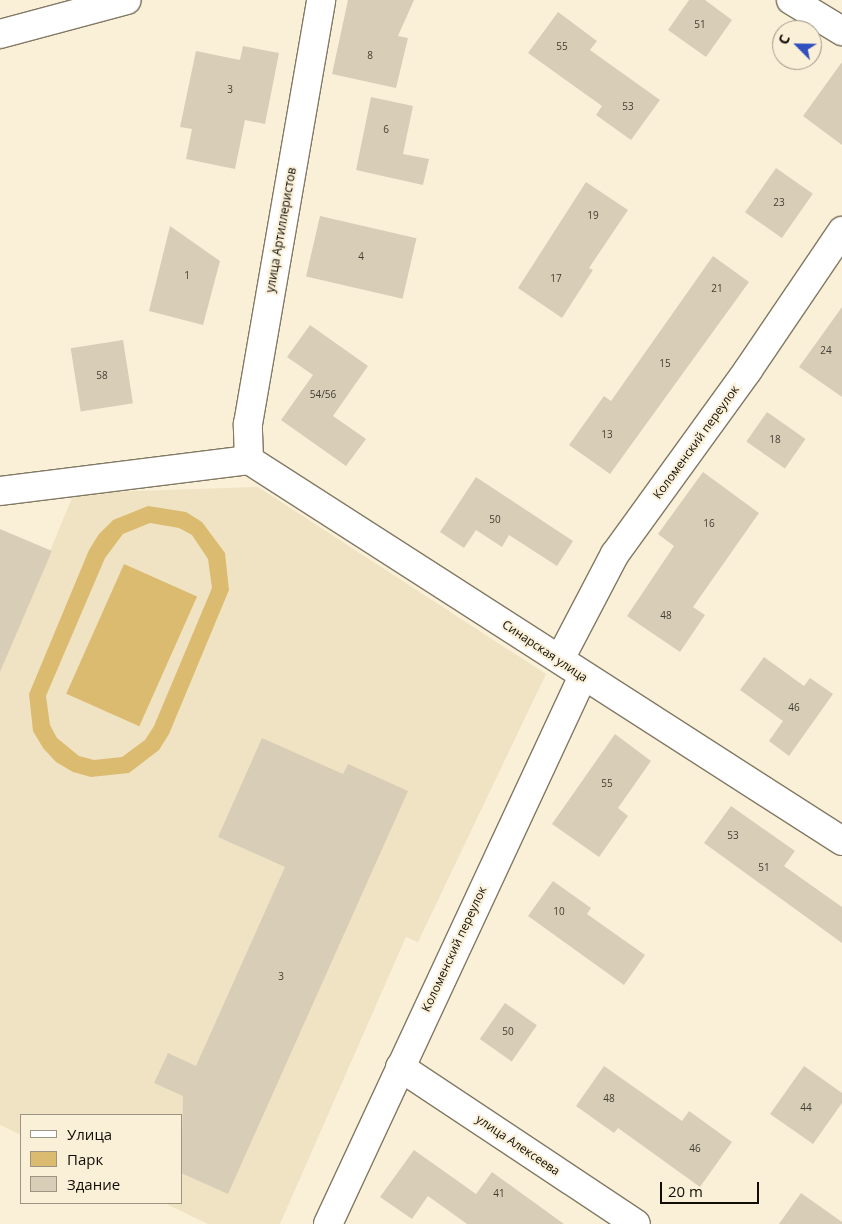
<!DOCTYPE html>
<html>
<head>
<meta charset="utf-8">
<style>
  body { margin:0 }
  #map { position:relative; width:842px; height:1224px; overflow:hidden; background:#faf0d8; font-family:"Open Sans",sans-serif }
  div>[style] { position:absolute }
  .built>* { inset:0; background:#f0e3c4 }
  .green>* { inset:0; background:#dbbb6f; transform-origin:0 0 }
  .building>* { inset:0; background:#d8ceb8; transform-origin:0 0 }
  .roads { filter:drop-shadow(1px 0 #827964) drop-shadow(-1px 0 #827964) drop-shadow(0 1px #827964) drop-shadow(0 -1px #827964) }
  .street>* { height:28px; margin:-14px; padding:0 14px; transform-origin:14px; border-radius:14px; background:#fff }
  span { translate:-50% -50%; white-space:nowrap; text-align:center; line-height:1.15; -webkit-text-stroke:4px #faf0d8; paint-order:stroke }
  .number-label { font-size:10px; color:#423d32 }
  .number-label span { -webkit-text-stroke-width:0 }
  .street-label { font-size:12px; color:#100d06 }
  .legend { position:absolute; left:20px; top:1114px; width:162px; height:90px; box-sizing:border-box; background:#faf0d8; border:1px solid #9c9584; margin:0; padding:6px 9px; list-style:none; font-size:15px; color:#100d06 }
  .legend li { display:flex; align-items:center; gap:10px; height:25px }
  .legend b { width:25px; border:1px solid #9c9584 }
  .north { position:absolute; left:772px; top:20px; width:50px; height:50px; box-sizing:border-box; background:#faf0d8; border:1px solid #9c9584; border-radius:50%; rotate:293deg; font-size:14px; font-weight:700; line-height:20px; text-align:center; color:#100d06 }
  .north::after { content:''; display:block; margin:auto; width:18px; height:22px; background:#324fc0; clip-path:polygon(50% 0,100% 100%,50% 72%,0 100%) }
  .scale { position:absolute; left:660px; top:1182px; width:99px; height:22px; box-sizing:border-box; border:2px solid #100d06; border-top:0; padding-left:6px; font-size:15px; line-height:18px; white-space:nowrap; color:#100d06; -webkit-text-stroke:4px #faf0d8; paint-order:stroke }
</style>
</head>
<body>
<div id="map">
  <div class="built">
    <i style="clip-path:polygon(258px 487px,546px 674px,418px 942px,406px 937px,280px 1224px,208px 1224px,164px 1203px,181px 1203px,181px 1115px,21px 1115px,21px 1135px,0 1125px,0 672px,74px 493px)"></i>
  </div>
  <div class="green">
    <i style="clip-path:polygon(evenodd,148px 506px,186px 512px,202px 522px,225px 553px,229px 590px,169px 734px,159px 750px,129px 773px,91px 777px,73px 772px,56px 762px,43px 748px,33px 731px,29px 694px,89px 550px,99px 534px,113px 520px,148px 506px,150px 523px,179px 528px,192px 535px,208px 559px,212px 588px,154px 726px,145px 740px,122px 757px,94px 760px,79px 756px,57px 738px,50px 725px,46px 696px,105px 558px,123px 534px,150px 523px)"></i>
    <i style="left:124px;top:564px;width:80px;height:142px;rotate:24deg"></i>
  </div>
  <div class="building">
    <i style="clip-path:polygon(348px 0,414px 0,398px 36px,408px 38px,396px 88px,332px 74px)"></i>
    <i style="clip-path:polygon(689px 0,705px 0,732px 20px,706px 57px,668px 30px)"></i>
    <i style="clip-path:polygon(558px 12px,597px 41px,590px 50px,660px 100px,631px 140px,596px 115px,602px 106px,528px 53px)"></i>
    <i style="clip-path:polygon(243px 46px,279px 53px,265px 124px,245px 120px,235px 169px,186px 159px,192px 129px,180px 127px,196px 51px,240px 60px)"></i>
    <i style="clip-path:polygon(842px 62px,842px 145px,803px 116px)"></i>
    <i style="clip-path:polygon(371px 97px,413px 106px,403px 154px,429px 159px,423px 185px,356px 170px)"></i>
    <i style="left:776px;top:168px;width:45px;height:54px;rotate:35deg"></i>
    <i style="clip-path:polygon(586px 182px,628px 210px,589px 268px,593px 270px,562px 318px,518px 288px)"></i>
    <i style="left:320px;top:216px;width:99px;height:62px;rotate:13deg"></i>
    <i style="clip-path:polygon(170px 226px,220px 261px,203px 325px,149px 311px)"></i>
    <i style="clip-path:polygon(713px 256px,749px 282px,610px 474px,569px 445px,604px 396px,611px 401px)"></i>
    <i style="clip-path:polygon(842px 307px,842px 397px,799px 367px)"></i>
    <i style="clip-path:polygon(310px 325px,368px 366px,333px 416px,366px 439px,346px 466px,281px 420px,313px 375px,287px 357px)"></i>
    <i style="left:123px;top:340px;width:64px;height:53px;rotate:81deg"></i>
    <i style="left:767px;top:412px;width:47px;height:36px;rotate:35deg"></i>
    <i style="clip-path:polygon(703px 472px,759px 513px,693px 607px,705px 615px,680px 652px,627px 616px,674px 546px,658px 534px)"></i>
    <i style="clip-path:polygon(476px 477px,573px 541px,557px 566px,509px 535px,502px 547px,476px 530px,464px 548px,440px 532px)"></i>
    <i style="clip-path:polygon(0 529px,52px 551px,0 672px)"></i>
    <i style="clip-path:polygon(764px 657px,804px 686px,810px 678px,833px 694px,789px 756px,769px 741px,783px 721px,740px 690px)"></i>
    <i style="clip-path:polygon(615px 734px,651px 761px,618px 808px,628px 816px,599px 857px,552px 824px)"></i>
    <i style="clip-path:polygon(262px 738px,343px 774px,348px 764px,408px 791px,228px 1194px,181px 1173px,183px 1096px,154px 1083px,168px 1053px,196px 1066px,285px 867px,218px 837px)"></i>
    <i style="clip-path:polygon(731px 806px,795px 851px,784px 866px,842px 907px,842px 943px,704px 843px)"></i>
    <i style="clip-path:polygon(553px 881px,591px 908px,587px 914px,645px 955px,624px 985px,528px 916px)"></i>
    <i style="left:505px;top:1003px;width:39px;height:44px;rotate:35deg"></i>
    <i style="clip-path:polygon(604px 1066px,682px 1121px,689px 1111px,732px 1142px,700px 1187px,618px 1128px,614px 1133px,576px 1106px)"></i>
    <i style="clip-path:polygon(804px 1066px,842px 1093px,842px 1103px,813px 1144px,770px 1114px)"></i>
    <i style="clip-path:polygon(414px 1150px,476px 1194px,492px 1172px,564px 1224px,467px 1224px,428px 1196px,412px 1219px,380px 1197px)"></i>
    <i style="clip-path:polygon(801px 1193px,842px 1222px,842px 1224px,779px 1224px)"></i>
  </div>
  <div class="roads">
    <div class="street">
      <i style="left:791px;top:0;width:60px;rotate:31.3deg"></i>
      <i style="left:0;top:34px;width:131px;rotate:-15deg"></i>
      <i style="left:249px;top:460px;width:705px;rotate:32.72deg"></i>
      <i style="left:249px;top:460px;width:36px;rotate:-92deg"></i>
      <i style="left:248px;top:424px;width:430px;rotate:-80.2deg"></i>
      <i style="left:0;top:491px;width:251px;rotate:-7.1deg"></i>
      <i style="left:560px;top:659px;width:119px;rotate:-62.4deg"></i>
      <i style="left:615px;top:554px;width:227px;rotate:-54.1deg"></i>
      <i style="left:748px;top:370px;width:168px;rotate:-55.9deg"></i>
      <i style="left:400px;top:1067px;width:283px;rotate:33.6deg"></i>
      <i style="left:328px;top:1224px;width:604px;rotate:-65.05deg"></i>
    </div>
  </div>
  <div class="number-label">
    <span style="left:700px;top:25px">51</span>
    <span style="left:562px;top:47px">55</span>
    <span style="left:370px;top:56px">8</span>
    <span style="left:230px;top:90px">3</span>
    <span style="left:628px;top:107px">53</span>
    <span style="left:386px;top:130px">6</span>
    <span style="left:779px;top:203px">23</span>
    <span style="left:593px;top:216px">19</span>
    <span style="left:361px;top:257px">4</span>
    <span style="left:187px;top:276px">1</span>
    <span style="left:556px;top:279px">17</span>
    <span style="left:717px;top:289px">21</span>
    <span style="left:826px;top:351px">24</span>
    <span style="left:665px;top:364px">15</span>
    <span style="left:102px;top:376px">58</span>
    <span style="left:323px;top:395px">54/56</span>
    <span style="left:607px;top:435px">13</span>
    <span style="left:775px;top:440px">18</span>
    <span style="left:495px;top:520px">50</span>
    <span style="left:709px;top:524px">16</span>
    <span style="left:666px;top:616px">48</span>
    <span style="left:794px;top:708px">46</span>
    <span style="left:607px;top:784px">55</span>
    <span style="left:733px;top:836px">53</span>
    <span style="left:764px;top:868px">51</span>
    <span style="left:559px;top:912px">10</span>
    <span style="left:281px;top:977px">3</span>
    <span style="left:508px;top:1032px">50</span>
    <span style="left:609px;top:1099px">48</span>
    <span style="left:806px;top:1108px">44</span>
    <span style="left:695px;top:1149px">46</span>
    <span style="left:499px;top:1194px">41</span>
  </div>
  <div class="street-label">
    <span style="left:281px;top:230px;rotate:-80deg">улица Артиллеристов</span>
    <span style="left:696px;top:442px;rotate:-54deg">Коломенский переулок</span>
    <span style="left:545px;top:651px;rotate:34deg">Синарская улица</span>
    <span style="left:454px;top:949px;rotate:-65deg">Коломенский переулок</span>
    <span style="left:518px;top:1145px;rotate:34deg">улица Алексеева</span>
  </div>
  <ul class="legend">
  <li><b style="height:6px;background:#fff"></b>Улица</li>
  <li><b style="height:14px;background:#dbbb6f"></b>Парк</li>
  <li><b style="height:14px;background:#d8ceb8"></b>Здание</li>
  </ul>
  <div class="north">С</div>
  <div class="scale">20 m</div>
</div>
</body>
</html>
